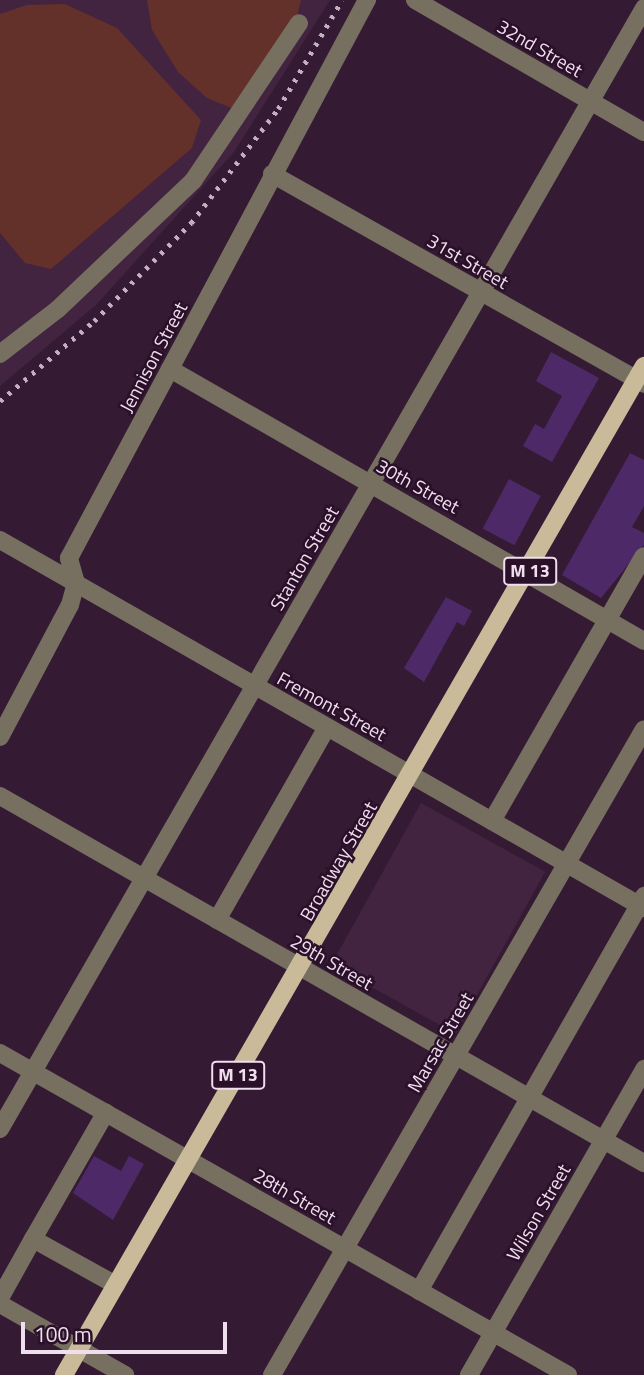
<!DOCTYPE html>
<html>
<head>
<meta charset="utf-8">
<style>
  body { margin:0 }
  #map { position:relative; width:644px; height:1375px; overflow:hidden; background:#341b33; font-family:"Titillium Web",sans-serif }
  div>[style] { position:absolute }
  .built>* { inset:0; background:#422441; transform-origin:0 0 }
  .green>* { inset:0; background:#64302a }
  .building>* { inset:0; background:#4d2968; transform-origin:0 0 }
  .minor>* { height:18px; margin:-9px; padding:0 9px; transform-origin:9px; border-radius:9px; background:#777060 }
  .major>* { height:18px; margin:-9px; padding:0 9px; transform-origin:9px; border-radius:9px; background:#c9bb9a }
  .rail>* { height:4.5px; margin-top:-2.25px; transform-origin:0; background:repeating-linear-gradient(90deg,#c3b0c2 0 3.5px,transparent 0 10.5px) }
  span { translate:-50% -50%; white-space:nowrap; text-align:center; line-height:1.15; -webkit-text-stroke:5px #2a1129; paint-order:stroke }
  .shield-label span { padding:2px 5px; background:#2a1129; border:2px solid; border-radius:5px; -webkit-text-stroke-width:0 }
  .shield-label { font-size:18px; color:#efdeee; font-weight:700 }
  .street-label { font-size:19px; color:#efdeee }
  .scale { position:absolute; left:21px; top:1322px; width:206px; height:32px; box-sizing:border-box; border:4px solid #efdeee; border-top:0; padding-left:9px; font-size:21px; line-height:24px; white-space:nowrap; color:#efdeee; -webkit-text-stroke:5px #2a1129; paint-order:stroke }
</style>
</head>
<body>
<div id="map">
  <div class="built">
    <i style="clip-path:polygon(0 0,330px 0,234px 152px,96px 305px,0 386px)"></i>
    <i style="left:421px;top:803px;width:142px;height:185px;rotate:29deg"></i>
  </div>
  <div class="green">
    <i style="clip-path:polygon(147px 0,301px 0,296px 20px,234px 109px,207px 98px,178px 72px,152px 30px)"></i>
    <i style="clip-path:polygon(65px 4px,117px 28px,201px 120px,192px 148px,51px 269px,25px 263px,0 233px,0 14px,27px 5px)"></i>
  </div>
  <div class="building">
    <i style="clip-path:polygon(551px 352px,599px 378px,552px 462px,523px 446px,535px 424px,544px 429px,562px 396px,536px 381px)"></i>
    <i style="clip-path:polygon(630px 453px,644px 460px,644px 506px,632px 527px,644px 533px,644px 545px,601px 598px,562px 575px)"></i>
    <i style="left:509px;top:479px;width:36px;height:56px;rotate:28deg"></i>
    <i style="clip-path:polygon(446px 597px,472px 611px,464px 626px,457px 622px,424px 682px,404px 668px)"></i>
    <i style="clip-path:polygon(94px 1156px,121px 1171px,129px 1156px,144px 1164px,113px 1220px,73px 1193px)"></i>
  </div>
  <div class="minor">
    <i style="left:415px;top:0;width:264px;rotate:30deg"></i>
    <i style="left:272px;top:174px;width:427px;rotate:29.4deg"></i>
    <i style="left:0;top:354px;width:73px;rotate:-37.8deg"></i>
    <i style="left:58px;top:309px;width:186px;rotate:-43.5deg"></i>
    <i style="left:193px;top:181px;width:190px;rotate:-56.1deg"></i>
    <i style="left:170px;top:369px;width:546px;rotate:29.85deg"></i>
    <i style="left:0;top:540px;width:742px;rotate:29.74deg"></i>
    <i style="left:0;top:737px;width:149px;rotate:-62.1deg"></i>
    <i style="left:70px;top:605px;width:23px;rotate:-75deg"></i>
    <i style="left:76px;top:583px;width:26px;rotate:-106deg"></i>
    <i style="left:69px;top:558px;width:633px;rotate:-61.9deg"></i>
    <i style="left:0;top:796px;width:741px;rotate:29.68deg"></i>
    <i style="left:492px;top:821px;width:305px;rotate:-60.2deg"></i>
    <i style="left:217px;top:920px;width:222px;rotate:-60.3deg"></i>
    <i style="left:0;top:1053px;width:653px;rotate:29.55deg"></i>
    <i style="left:0;top:1129px;width:1293px;rotate:-60.12deg"></i>
    <i style="left:33px;top:1239px;width:146px;rotate:-60.1deg"></i>
    <i style="left:419px;top:1291px;width:455px;rotate:-60.3deg"></i>
    <i style="left:0;top:1298px;width:68px;rotate:-60.8deg"></i>
    <i style="left:33px;top:1239px;width:95px;rotate:29deg"></i>
    <i style="left:0;top:1304px;width:144px;rotate:29.6deg"></i>
    <i style="left:272px;top:1375px;width:745px;rotate:-60.06deg"></i>
    <i style="left:469px;top:1375px;width:353px;rotate:-60.2deg"></i>
  </div>
  <div class="major">
    <i style="left:64px;top:1375px;width:1164px;rotate:-60.11deg"></i>
  </div>
  <div class="rail">
    <i style="left:0;top:401px;width:123px;rotate:-40.4deg"></i>
    <i style="left:94px;top:321px;width:138px;rotate:-45.3deg"></i>
    <i style="left:191px;top:223px;width:143px;rotate:-52.7deg"></i>
    <i style="left:278px;top:109px;width:126px;rotate:-59.6deg"></i>
  </div>
  <div class="shield-label">
    <span style="left:530px;top:571px">M 13</span>
    <span style="left:238px;top:1075px">M 13</span>
  </div>
  <div class="street-label">
    <span style="left:540px;top:48px;rotate:30deg">32nd Street</span>
    <span style="left:468px;top:261px;rotate:30deg">31st Street</span>
    <span style="left:153px;top:357px;rotate:-62deg">Jennison Street</span>
    <span style="left:418px;top:486px;rotate:29deg">30th Street</span>
    <span style="left:304px;top:558px;rotate:-60deg">Stanton Street</span>
    <span style="left:332px;top:706px;rotate:29deg">Fremont Street</span>
    <span style="left:338px;top:861px;rotate:-60deg">Broadway Street</span>
    <span style="left:332px;top:962px;rotate:30deg">29th Street</span>
    <span style="left:440px;top:1042px;rotate:-60deg">Marsac Street</span>
    <span style="left:295px;top:1196px;rotate:30deg">28th Street</span>
    <span style="left:538px;top:1212px;rotate:-60deg">Wilson Street</span>
  </div>
  <div class="scale">100 m</div>
</div>
</body>
</html>
